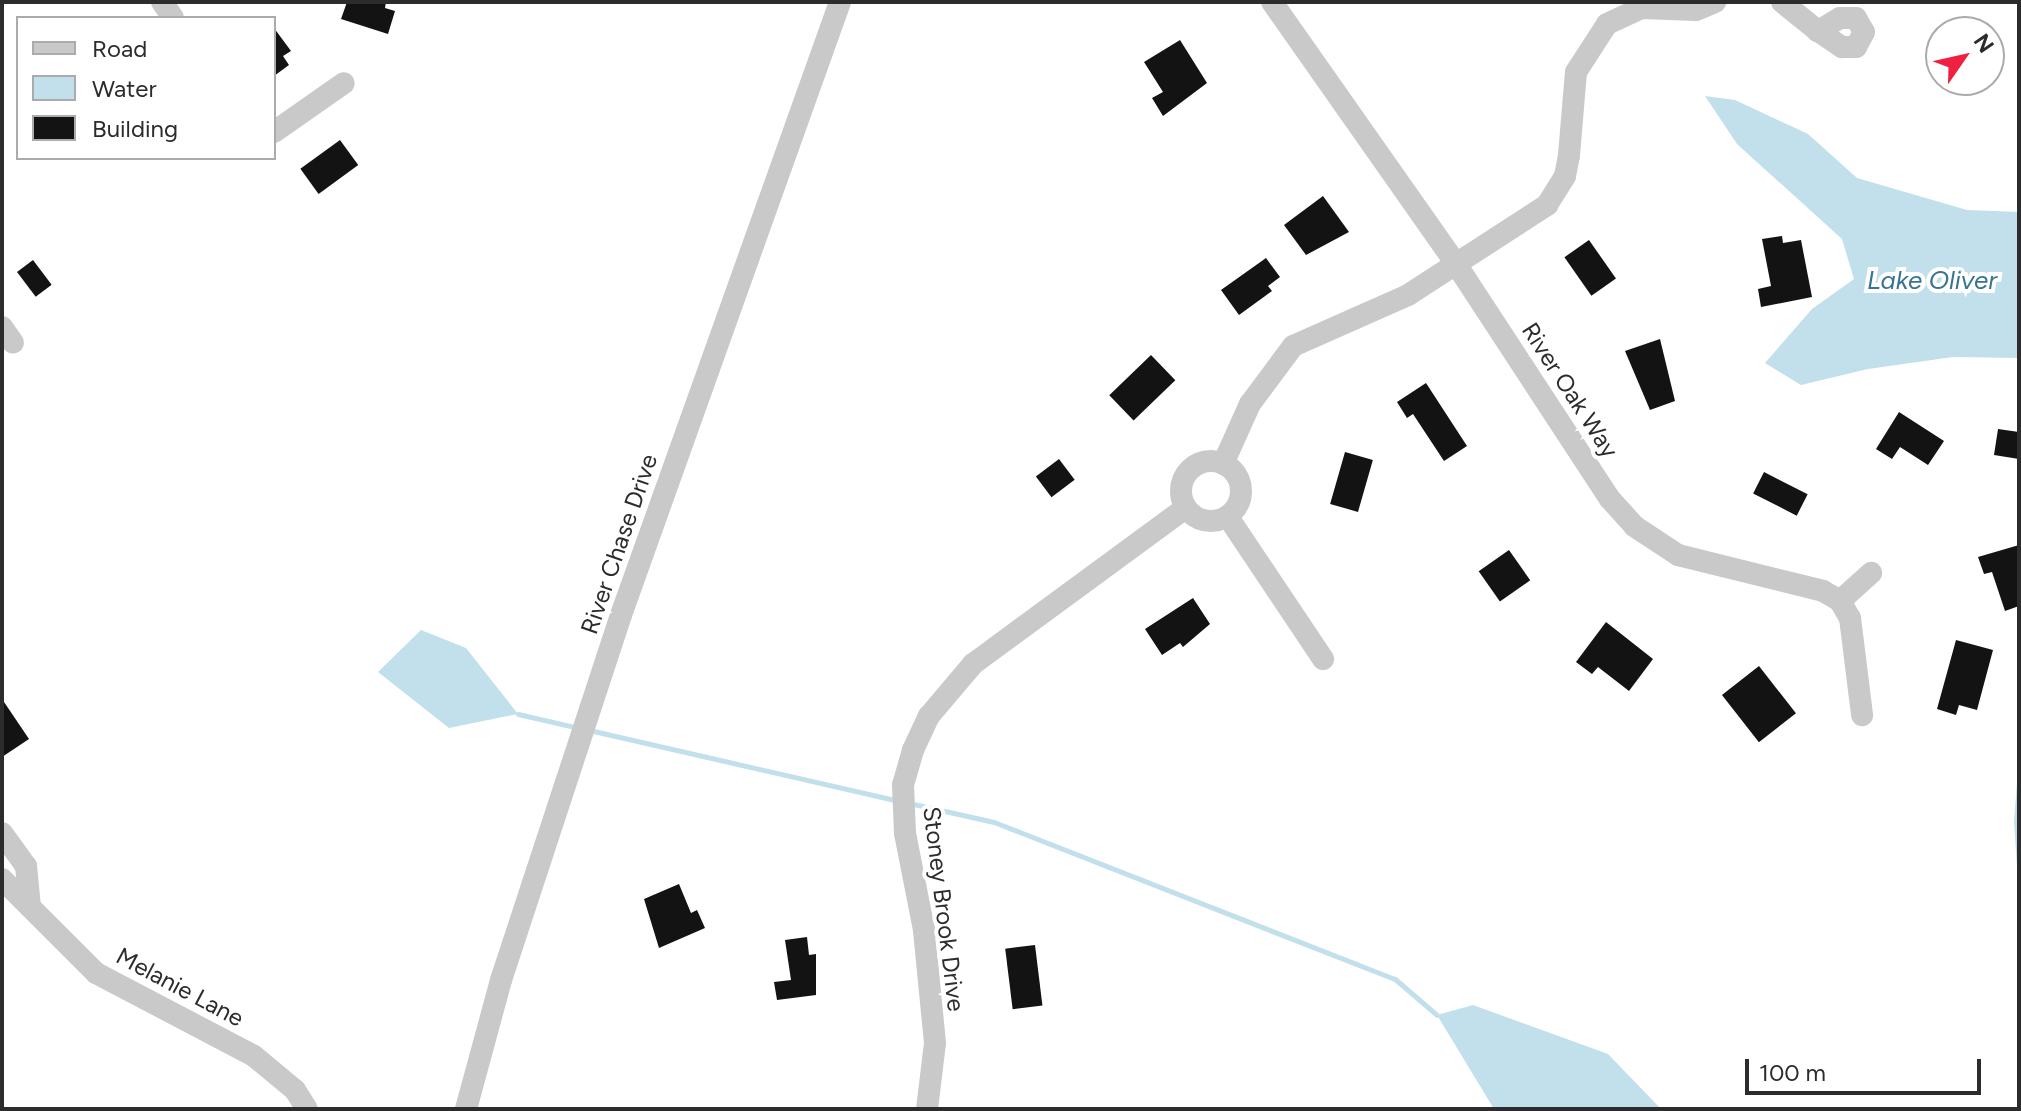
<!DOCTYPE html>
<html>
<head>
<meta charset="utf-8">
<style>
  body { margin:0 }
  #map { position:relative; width:2021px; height:1111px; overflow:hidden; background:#fff; font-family:Figtree,sans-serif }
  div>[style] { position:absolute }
  .water>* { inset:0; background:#c2dfec }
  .stream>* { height:5px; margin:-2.5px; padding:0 2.5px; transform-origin:2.5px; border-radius:2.5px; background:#c2dfec }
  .building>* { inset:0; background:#131313; transform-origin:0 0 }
  .minor>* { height:22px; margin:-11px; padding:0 11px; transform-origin:11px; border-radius:11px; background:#c9c9c9 }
  .minor>.ring { margin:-11px; padding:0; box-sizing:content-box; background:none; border:22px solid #c9c9c9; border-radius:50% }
  span { translate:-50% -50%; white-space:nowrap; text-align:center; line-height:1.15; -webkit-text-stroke:8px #fff; paint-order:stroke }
  .street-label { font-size:24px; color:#2c2c2c }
  .water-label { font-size:26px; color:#367491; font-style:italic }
  .frame { position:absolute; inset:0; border:4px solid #2c2c2c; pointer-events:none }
  .legend { position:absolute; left:16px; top:16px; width:260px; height:144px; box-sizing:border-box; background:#fff; border:2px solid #ababab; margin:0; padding:10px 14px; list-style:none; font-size:24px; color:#2c2c2c }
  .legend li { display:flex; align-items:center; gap:16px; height:40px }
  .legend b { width:40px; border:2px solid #ababab }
  .north { position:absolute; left:1925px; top:16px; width:80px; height:80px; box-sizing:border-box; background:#fff; border:2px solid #ababab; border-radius:50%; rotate:56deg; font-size:22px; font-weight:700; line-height:32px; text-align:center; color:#2c2c2c }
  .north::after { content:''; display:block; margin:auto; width:28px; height:36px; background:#ee2240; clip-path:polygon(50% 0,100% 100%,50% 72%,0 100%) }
  .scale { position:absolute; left:1745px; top:1059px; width:236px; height:36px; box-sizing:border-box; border:4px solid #2c2c2c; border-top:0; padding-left:10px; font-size:24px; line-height:28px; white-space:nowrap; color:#2c2c2c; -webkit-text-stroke:6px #fff; paint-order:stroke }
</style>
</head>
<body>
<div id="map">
  <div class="water">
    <i style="clip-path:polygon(1705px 96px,1735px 100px,1808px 134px,1857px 178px,1967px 210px,2019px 212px,2019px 358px,1953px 357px,1868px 369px,1801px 385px,1765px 363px,1812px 309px,1854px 279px,1842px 239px,1737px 144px)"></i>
    <i style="clip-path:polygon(421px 630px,466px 648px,518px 714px,449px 728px,378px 672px)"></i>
    <i style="clip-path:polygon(2019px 757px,2019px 896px,2014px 822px)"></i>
    <i style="clip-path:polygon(1473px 1005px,1608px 1054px,1661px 1109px,1494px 1109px,1437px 1015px)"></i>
  </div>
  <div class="stream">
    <i style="left:518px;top:714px;width:63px;rotate:12.9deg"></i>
    <i style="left:589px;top:730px;width:318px;rotate:12.9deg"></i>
    <i style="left:909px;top:803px;width:87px;rotate:12.6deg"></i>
    <i style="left:994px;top:822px;width:431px;rotate:21.4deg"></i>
    <i style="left:1395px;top:979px;width:55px;rotate:40.6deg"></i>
  </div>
  <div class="building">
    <i style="clip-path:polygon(347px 2px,386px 2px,385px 8px,395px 11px,388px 34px,341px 19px)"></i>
    <i style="clip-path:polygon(274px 28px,291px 51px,283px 56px,289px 65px,274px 76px)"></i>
    <i style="clip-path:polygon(1180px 40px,1207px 83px,1163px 116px,1152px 98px,1163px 92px,1144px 62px)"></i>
    <i style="left:340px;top:140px;width:31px;height:49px;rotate:54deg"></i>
    <i style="clip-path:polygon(1323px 196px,1349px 232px,1306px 255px,1284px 225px)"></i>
    <i style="clip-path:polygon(1782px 236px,1783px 243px,1801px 240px,1812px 297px,1761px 307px,1758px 289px,1771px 286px,1762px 239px)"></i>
    <i style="left:1589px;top:240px;width:47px;height:30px;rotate:55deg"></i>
    <i style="clip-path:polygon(1266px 258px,1280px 277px,1268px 286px,1272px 291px,1239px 315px,1221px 290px)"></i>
    <i style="left:33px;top:260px;width:31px;height:20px;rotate:53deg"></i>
    <i style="clip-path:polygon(1660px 339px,1675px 401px,1650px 410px,1625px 351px)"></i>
    <i style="left:1151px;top:355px;width:35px;height:58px;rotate:46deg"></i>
    <i style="clip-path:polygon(1426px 383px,1467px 446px,1444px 461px,1413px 414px,1407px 418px,1397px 402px)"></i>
    <i style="clip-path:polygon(1899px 412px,1944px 441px,1928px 465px,1900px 447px,1892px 459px,1876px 449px)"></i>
    <i style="clip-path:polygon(1998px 429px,2019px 432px,2019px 459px,1994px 455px)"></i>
    <i style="left:1345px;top:452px;width:29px;height:54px;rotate:16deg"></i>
    <i style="left:1059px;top:459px;width:26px;height:29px;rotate:53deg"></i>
    <i style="left:1764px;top:472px;width:49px;height:24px;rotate:27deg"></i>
    <i style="clip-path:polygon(2019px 545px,2019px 606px,2005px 611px,1992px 572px,1984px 574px,1978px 557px)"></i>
    <i style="left:1509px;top:550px;width:37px;height:37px;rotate:55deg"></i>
    <i style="clip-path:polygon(1193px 598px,1210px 624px,1183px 647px,1180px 643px,1162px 655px,1145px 629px)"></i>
    <i style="clip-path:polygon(1606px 622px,1653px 659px,1629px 691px,1598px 667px,1592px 674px,1576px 662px)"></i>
    <i style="clip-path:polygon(1956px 640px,1993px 650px,1977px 710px,1959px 705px,1956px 715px,1937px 709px)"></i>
    <i style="left:1759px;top:666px;width:60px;height:47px;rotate:52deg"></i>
    <i style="clip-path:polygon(2px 699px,29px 739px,2px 757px)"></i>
    <i style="clip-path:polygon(679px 884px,691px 913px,697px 910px,705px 928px,659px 948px,644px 899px)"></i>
    <i style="clip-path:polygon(807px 937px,809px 955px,816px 954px,816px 995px,777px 1000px,774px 982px,791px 980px,785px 940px)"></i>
    <i style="left:1035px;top:945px;width:61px;height:30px;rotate:83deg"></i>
  </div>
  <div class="minor">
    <i style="left:162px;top:2px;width:19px;rotate:55deg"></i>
    <i style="left:1272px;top:2px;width:324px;rotate:54.9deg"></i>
    <i style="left:1458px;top:267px;width:277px;rotate:56.8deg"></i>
    <i style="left:1610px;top:499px;width:36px;rotate:48deg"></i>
    <i style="left:1634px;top:526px;width:53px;rotate:33.4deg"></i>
    <i style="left:1678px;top:555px;width:149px;rotate:13.9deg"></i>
    <i style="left:1823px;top:591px;width:20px;rotate:30deg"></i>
    <i style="left:1840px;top:601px;width:20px;rotate:60deg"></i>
    <i style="left:1850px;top:618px;width:98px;rotate:82.9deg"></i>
    <i style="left:1782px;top:2px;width:46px;rotate:38.9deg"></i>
    <i style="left:1818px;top:31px;width:29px;rotate:34deg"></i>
    <i style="left:1842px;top:47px;width:14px"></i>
    <i style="left:1856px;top:47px;width:17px;rotate:-62deg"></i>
    <i style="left:1864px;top:32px;width:16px;rotate:-120deg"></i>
    <i style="left:1856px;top:18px;width:16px;rotate:180deg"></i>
    <i style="left:1840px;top:18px;width:26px;rotate:149deg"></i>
    <i style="left:274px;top:132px;width:85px;rotate:-35deg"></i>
    <i style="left:2px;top:327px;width:19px;rotate:55deg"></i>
    <i class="ring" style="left:1181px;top:461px;width:38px;height:38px"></i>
    <i style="left:1223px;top:464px;width:66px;rotate:-65.8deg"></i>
    <i style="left:1250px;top:404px;width:72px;rotate:-53.4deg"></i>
    <i style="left:1293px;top:346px;width:126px;rotate:-23.9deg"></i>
    <i style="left:1408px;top:295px;width:166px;rotate:-32.9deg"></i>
    <i style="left:1547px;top:205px;width:34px;rotate:-58deg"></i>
    <i style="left:1565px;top:176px;width:21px;rotate:-79deg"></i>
    <i style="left:1569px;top:155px;width:83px;rotate:-85.2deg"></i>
    <i style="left:1576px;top:72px;width:57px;rotate:-57.1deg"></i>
    <i style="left:1607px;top:24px;width:38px;rotate:-25deg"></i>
    <i style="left:1641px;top:8px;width:55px;rotate:2.1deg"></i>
    <i style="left:1696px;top:10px;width:21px;rotate:-23deg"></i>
    <i style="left:1228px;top:517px;width:171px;rotate:56.2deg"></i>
    <i style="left:1840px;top:601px;width:42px;rotate:-42.1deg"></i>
    <i style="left:2px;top:833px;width:41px;rotate:54deg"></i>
    <i style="left:26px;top:866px;width:41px;rotate:84.4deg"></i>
    <i style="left:2px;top:879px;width:133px;rotate:45deg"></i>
    <i style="left:96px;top:973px;width:178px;rotate:27.7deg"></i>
    <i style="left:254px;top:1056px;width:53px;rotate:39.7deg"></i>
    <i style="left:295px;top:1090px;width:22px;rotate:58deg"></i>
    <i style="left:466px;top:1109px;width:134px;rotate:-74.8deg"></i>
    <i style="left:501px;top:980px;width:384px;rotate:-71.8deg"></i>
    <i style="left:621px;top:615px;width:651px;rotate:-70.34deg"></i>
    <i style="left:927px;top:1109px;width:66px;rotate:-83.1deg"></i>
    <i style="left:935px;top:1043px;width:114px;rotate:-95.6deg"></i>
    <i style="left:924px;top:930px;width:99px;rotate:-101.1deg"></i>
    <i style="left:905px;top:833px;width:48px;rotate:-92.4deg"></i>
    <i style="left:903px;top:785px;width:36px;rotate:-74deg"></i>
    <i style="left:913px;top:750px;width:38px;rotate:-65deg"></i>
    <i style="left:929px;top:716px;width:68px;rotate:-49.8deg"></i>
    <i style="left:973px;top:664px;width:263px;rotate:-36.3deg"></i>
  </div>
  <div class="street-label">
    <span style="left:1570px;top:390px;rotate:57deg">River Oak Way</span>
    <span style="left:619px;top:544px;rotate:-71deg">River Chase Drive</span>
    <span style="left:944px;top:909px;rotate:83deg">Stoney Brook Drive</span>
    <span style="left:180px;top:987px;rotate:28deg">Melanie Lane</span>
  </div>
  <div class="water-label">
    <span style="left:1932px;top:281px">Lake Oliver</span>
  </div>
  <div class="frame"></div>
  <ul class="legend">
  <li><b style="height:10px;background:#c9c9c9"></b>Road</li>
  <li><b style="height:22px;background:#c2dfec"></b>Water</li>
  <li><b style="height:22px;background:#131313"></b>Building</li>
  </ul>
  <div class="north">N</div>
  <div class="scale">100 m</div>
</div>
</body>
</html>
